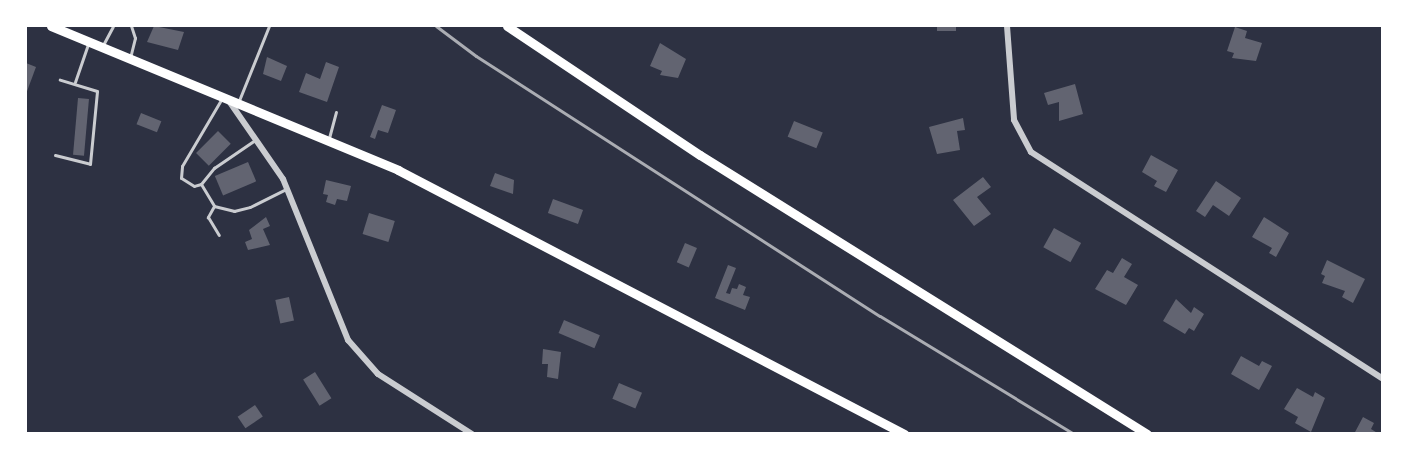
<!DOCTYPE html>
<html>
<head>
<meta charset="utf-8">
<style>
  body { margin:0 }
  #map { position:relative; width:1408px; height:459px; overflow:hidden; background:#2d3142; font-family:Barlow,sans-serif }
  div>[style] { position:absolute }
  .building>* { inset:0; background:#626471; transform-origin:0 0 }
  .service>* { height:3px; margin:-1.5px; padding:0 1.5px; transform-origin:1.5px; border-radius:1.5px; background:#caccd0 }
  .minor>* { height:6px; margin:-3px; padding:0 3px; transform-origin:3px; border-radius:3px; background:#caccd0 }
  .secondary>* { height:9px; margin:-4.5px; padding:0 4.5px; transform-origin:4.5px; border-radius:4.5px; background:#fff }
  .rail>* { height:3px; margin:-1.5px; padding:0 1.5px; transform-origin:1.5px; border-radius:1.5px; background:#abadb3 }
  span { translate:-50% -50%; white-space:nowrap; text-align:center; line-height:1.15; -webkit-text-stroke:6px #fff; paint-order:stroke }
  .frame { position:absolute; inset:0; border:27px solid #fff; pointer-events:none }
</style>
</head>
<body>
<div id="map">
  <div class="building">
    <i style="clip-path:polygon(154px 26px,184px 32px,178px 50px,147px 42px)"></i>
    <i style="left:937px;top:26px;width:19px;height:5px"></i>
    <i style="clip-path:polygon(1235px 27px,1247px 31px,1245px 38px,1262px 43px,1256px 61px,1232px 58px,1234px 53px,1227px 51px)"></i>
    <i style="clip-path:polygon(660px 43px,686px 59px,678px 78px,660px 75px,662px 71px,650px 66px)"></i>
    <i style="clip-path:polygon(267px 57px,287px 66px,281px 81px,263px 74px)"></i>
    <i style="clip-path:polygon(326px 62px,339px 67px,327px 102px,299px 92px,306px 73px,320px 79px)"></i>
    <i style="clip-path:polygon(26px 63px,36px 67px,26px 94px)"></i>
    <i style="clip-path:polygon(1075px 84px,1083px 114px,1059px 121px,1059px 102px,1048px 105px,1044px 93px)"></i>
    <i style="left:78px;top:98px;width:11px;height:57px;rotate:5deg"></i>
    <i style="clip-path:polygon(382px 105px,396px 110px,388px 133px,378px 130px,375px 139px,370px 137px)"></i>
    <i style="left:141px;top:113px;width:22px;height:12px;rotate:22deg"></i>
    <i style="clip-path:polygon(963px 118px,965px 130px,957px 131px,960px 150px,937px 154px,929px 127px)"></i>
    <i style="left:794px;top:121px;width:31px;height:17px;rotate:22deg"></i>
    <i style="left:218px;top:131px;width:18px;height:31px;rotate:45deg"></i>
    <i style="clip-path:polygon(1151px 155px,1178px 170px,1166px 192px,1154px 186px,1157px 181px,1142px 172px)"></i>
    <i style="left:248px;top:162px;width:21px;height:36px;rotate:67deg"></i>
    <i style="clip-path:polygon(495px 173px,514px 180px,513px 194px,490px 186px)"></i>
    <i style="clip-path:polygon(983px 177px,991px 187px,977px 197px,991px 214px,974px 226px,953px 200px)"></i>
    <i style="clip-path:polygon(326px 180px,351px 186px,347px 201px,337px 199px,335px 205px,326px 202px,328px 195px,323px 194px)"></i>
    <i style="clip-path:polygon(1216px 181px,1241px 198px,1229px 216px,1213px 205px,1205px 217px,1196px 211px)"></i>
    <i style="left:553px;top:199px;width:32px;height:15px;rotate:20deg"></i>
    <i style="left:369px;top:213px;width:27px;height:22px;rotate:17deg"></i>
    <i style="clip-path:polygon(266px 217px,270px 226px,263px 229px,270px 245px,248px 250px,245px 242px,252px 239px,249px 230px)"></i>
    <i style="clip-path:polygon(1264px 217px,1289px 233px,1276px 257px,1269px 253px,1272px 248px,1252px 237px)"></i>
    <i style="left:1054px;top:228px;width:31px;height:22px;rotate:29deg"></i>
    <i style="left:685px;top:243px;width:13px;height:21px;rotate:23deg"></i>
    <i style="clip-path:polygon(1122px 258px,1132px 264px,1124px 277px,1138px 285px,1126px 305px,1095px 289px,1107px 270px,1113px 273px)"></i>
    <i style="clip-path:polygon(1327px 260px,1365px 279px,1353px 303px,1342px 297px,1345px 291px,1322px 283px,1325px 276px,1321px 274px)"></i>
    <i style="clip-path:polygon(728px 265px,736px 268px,726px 293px,730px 294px,732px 288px,737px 289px,739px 284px,746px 287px,743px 295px,750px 297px,745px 310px,715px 298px)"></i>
    <i style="left:289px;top:297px;width:24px;height:14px;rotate:78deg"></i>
    <i style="clip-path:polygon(1176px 299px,1191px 313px,1194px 307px,1204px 314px,1194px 331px,1189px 328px,1185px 334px,1163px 321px)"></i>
    <i style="left:564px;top:320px;width:39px;height:14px;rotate:23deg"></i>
    <i style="clip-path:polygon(543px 349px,561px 352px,558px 379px,547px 377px,548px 364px,542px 364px)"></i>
    <i style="clip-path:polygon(1241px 356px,1259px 366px,1262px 361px,1272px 366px,1259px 390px,1231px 374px)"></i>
    <i style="left:315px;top:372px;width:31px;height:14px;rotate:58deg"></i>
    <i style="left:619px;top:383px;width:25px;height:17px;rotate:23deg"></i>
    <i style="clip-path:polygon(1297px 388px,1313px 397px,1315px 392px,1325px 398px,1311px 432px,1295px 423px,1298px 417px,1284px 409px)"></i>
    <i style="left:255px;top:405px;width:14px;height:21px;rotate:56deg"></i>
    <i style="clip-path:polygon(1363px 417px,1374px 423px,1371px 429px,1379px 434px,1354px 434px)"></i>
  </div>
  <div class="service">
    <i style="left:103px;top:45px;width:21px;rotate:-62deg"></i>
    <i style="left:130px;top:58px;width:21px;rotate:-76deg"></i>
    <i style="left:135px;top:38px;width:13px;rotate:-108deg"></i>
    <i style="left:75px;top:82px;width:40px;rotate:-71.1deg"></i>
    <i style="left:238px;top:103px;width:83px;rotate:-68.1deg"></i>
    <i style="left:329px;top:138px;width:27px;rotate:-75deg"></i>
    <i style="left:55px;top:155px;width:36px;rotate:14deg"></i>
    <i style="left:90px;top:164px;width:73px;rotate:-84.5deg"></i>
    <i style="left:97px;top:91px;width:39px;rotate:-163deg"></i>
    <i style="left:201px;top:184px;width:7px;rotate:164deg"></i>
    <i style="left:194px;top:186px;width:15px;rotate:-148deg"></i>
    <i style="left:181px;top:178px;width:12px;rotate:-85deg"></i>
    <i style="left:182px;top:166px;width:79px;rotate:-59.5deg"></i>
    <i style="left:201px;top:184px;width:21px;rotate:-51deg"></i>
    <i style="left:214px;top:168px;width:50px;rotate:-34.3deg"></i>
    <i style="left:201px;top:184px;width:26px;rotate:59deg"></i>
    <i style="left:214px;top:206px;width:13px;rotate:119deg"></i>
    <i style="left:208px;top:217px;width:21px;rotate:59deg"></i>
    <i style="left:214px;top:206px;width:21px;rotate:14deg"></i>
    <i style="left:234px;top:211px;width:16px;rotate:-14deg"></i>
    <i style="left:250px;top:207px;width:40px;rotate:-26.6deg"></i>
  </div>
  <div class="minor">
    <i style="left:1007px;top:26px;width:94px;rotate:85.7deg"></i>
    <i style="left:1014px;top:120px;width:36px;rotate:62deg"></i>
    <i style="left:1031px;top:152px;width:417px;rotate:32.8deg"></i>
    <i style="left:229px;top:101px;width:95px;rotate:55.3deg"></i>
    <i style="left:283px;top:179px;width:174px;rotate:68deg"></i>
    <i style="left:348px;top:340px;width:45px;rotate:48.6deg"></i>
    <i style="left:378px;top:374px;width:112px;rotate:32.6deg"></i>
  </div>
  <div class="secondary">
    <i style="left:51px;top:26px;width:376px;rotate:22.5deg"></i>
    <i style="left:398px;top:170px;width:571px;rotate:27.55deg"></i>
    <i style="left:507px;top:26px;width:232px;rotate:33.8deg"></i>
    <i style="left:700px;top:155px;width:527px;rotate:31.97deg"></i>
  </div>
  <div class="rail">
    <i style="left:436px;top:26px;width:50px;rotate:36.9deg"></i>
    <i style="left:476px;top:56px;width:480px;rotate:32.8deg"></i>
    <i style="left:880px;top:316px;width:227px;rotate:31.3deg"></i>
  </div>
  <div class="frame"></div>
</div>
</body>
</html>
